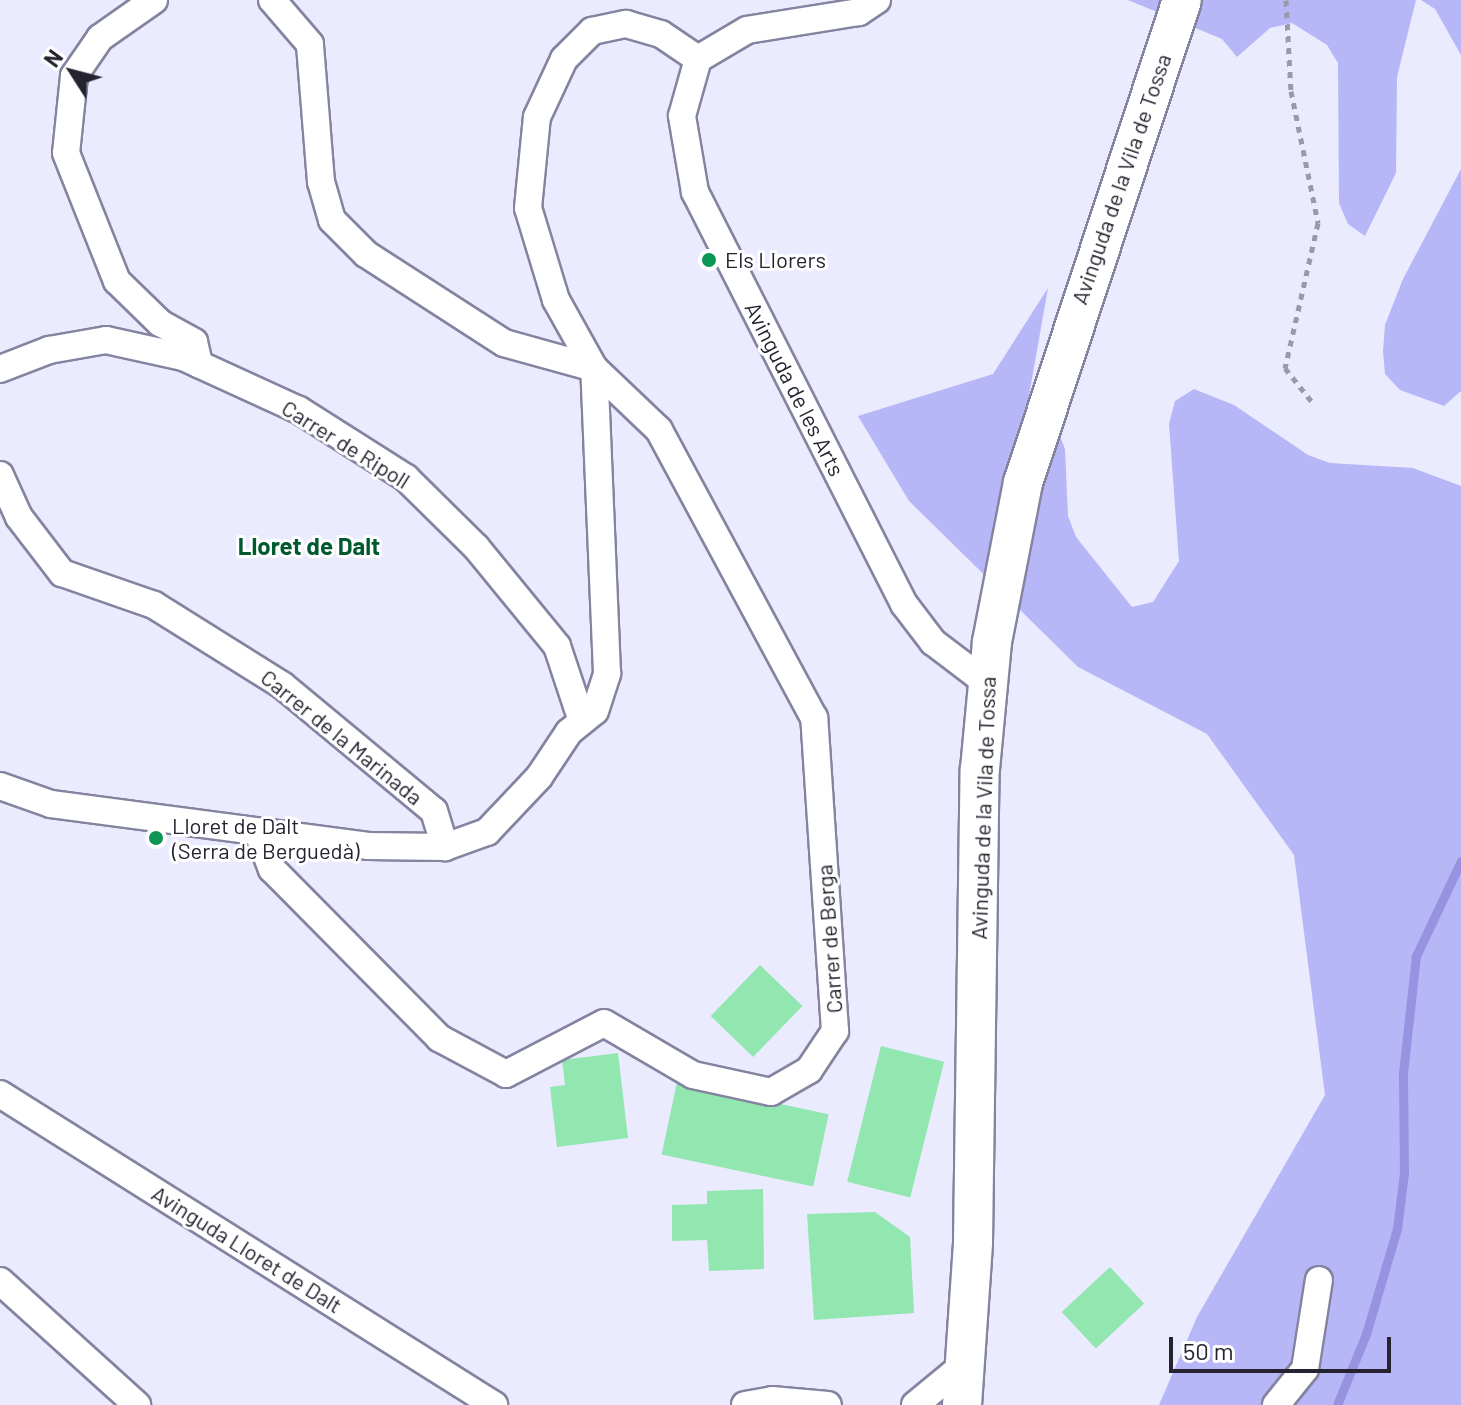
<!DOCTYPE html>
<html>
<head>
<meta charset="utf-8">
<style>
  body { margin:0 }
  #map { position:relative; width:1461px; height:1405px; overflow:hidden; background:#eaebfe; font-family:Barlow,sans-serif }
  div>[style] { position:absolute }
  .forest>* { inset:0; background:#b7b6f6 }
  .stream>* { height:9px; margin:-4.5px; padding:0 4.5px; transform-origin:4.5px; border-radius:4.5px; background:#9793e0 }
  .building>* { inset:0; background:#92e6af; transform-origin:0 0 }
  .path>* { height:5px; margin-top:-2.5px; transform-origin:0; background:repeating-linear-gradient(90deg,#9999a9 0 6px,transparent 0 12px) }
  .roads { filter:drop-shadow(2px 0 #8484a1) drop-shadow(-2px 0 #8484a1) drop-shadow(0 2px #8484a1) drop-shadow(0 -2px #8484a1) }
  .street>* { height:26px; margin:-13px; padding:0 13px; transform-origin:13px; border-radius:13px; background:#fff }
  .secondary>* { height:38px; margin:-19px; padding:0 19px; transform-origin:19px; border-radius:19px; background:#fff }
  .dots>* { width:22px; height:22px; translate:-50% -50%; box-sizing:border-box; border:4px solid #fff; border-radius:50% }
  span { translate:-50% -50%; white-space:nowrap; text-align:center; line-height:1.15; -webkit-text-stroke:6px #fff; paint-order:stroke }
  .street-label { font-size:22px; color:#24232f }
  .poi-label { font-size:22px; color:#24232f }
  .left { translate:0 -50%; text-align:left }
  .neighbourhood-label { font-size:24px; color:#015930; font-weight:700 }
  .north { position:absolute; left:32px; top:32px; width:80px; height:80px; -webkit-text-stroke:6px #fff; paint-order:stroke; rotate:306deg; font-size:22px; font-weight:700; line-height:32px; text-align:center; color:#24232f }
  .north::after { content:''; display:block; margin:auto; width:28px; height:36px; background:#24232f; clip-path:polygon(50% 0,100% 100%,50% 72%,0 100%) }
  .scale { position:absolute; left:1169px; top:1337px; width:222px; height:36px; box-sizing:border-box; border:4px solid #24232f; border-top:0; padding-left:10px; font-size:24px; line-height:28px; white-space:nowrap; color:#24232f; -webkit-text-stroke:6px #fff; paint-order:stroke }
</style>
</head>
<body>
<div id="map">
  <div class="forest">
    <i style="clip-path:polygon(1128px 0,1416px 0,1397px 77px,1396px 173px,1365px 236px,1348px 224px,1339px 203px,1338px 63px,1327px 45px,1292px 23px,1270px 28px,1237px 57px,1222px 39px)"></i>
    <i style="clip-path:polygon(1421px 0,1461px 0,1461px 55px,1435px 9px)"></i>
    <i style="clip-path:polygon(1461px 169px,1461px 391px,1444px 406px,1400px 390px,1385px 374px,1383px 351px,1385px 325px,1403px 279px)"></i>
    <i style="clip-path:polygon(1048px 288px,1028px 401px,1058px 431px,1065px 449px,1068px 516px,1076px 537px,1132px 607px,1153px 602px,1179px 561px,1169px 424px,1175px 401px,1194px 389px,1234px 405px,1308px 455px,1330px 463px,1413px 468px,1461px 486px,1461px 1405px,1159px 1405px,1197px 1317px,1325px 1095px,1294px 855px,1207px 734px,1078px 667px,909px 501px,858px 416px,993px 374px)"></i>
  </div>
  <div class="stream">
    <i style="left:1337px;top:1405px;width:77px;rotate:-67.8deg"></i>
    <i style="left:1366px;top:1334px;width:109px;rotate:-73.6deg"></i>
    <i style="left:1397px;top:1229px;width:56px;rotate:-82.9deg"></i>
    <i style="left:1404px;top:1173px;width:100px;rotate:-90.6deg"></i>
    <i style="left:1403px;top:1073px;width:118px;rotate:-83.7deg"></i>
    <i style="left:1416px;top:956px;width:105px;rotate:-64.7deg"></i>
  </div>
  <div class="building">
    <i style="left:760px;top:965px;width:59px;height:71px;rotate:44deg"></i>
    <i style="left:881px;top:1046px;width:65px;height:140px;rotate:14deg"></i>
    <i style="clip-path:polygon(618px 1053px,628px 1138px,557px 1147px,550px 1087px,565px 1085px,562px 1060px)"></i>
    <i style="left:677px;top:1082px;width:155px;height:74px;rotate:12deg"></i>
    <i style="clip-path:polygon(763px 1189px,764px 1269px,709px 1271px,707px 1240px,672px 1241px,672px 1205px,707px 1204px,707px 1191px)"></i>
    <i style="clip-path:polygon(875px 1212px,910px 1237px,914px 1313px,814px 1320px,807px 1214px)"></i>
    <i style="left:1110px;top:1267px;width:50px;height:66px;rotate:47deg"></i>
  </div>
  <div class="path">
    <i style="left:1286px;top:0;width:91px;rotate:86.9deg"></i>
    <i style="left:1291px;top:91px;width:135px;rotate:78.4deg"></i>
    <i style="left:1318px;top:223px;width:149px;rotate:102.8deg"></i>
    <i style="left:1285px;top:368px;width:43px;rotate:51.5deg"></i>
  </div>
  <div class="roads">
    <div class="street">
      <i style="left:154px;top:0;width:66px;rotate:144.9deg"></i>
      <i style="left:100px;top:38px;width:46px;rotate:124.4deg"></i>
      <i style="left:74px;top:76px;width:77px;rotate:95.9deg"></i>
      <i style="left:66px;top:153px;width:138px;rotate:68.3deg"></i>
      <i style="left:117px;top:281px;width:60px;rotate:44.3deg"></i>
      <i style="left:160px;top:323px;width:39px;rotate:29deg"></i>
      <i style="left:194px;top:342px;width:23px;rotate:77deg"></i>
      <i style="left:877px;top:0;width:22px;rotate:146deg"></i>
      <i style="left:859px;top:12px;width:113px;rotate:170.9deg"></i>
      <i style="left:747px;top:30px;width:57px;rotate:149.4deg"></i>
      <i style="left:698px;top:59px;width:59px;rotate:105.7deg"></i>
      <i style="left:682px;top:116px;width:77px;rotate:80.3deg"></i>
      <i style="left:695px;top:192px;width:462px;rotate:63.1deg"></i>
      <i style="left:904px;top:604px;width:48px;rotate:52.7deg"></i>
      <i style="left:933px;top:642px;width:68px;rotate:37.2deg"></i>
      <i style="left:0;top:369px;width:53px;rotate:-21.2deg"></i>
      <i style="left:49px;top:350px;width:58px;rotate:-10deg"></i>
      <i style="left:106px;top:340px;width:79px;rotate:12.4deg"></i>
      <i style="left:183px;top:357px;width:128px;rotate:24.6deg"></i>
      <i style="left:299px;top:410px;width:127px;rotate:32.4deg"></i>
      <i style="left:406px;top:478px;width:98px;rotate:44.6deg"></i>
      <i style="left:476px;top:547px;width:128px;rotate:50.7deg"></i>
      <i style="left:557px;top:646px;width:79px;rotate:71.6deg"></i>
      <i style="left:0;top:475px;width:46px;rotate:65.7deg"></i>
      <i style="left:19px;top:517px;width:71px;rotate:52.5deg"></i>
      <i style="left:62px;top:573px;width:97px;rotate:19.2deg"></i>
      <i style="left:154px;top:605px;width:151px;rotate:32deg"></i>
      <i style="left:282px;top:685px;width:197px;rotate:39.7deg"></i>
      <i style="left:434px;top:811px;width:38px;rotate:73deg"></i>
      <i style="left:0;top:786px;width:54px;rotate:19.4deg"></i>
      <i style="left:51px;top:804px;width:320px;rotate:7.5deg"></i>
      <i style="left:368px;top:846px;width:77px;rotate:0.7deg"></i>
      <i style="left:445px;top:847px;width:45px;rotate:-19.7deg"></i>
      <i style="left:487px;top:832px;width:76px;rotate:-46.6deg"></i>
      <i style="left:539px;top:777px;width:54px;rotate:-56.3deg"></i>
      <i style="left:569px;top:732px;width:33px;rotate:-39deg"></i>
      <i style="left:595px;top:711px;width:40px;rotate:-72deg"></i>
      <i style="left:607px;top:673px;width:305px;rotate:-92.4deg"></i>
      <i style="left:594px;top:368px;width:78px;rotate:-119.2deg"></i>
      <i style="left:556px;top:300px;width:96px;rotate:-106.9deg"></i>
      <i style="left:528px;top:208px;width:91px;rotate:-84.4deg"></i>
      <i style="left:537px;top:117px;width:64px;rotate:-65deg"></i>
      <i style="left:564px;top:59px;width:40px;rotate:-45deg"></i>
      <i style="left:592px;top:31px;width:35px;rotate:-12deg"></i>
      <i style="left:626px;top:24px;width:36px;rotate:16deg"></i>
      <i style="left:661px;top:34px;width:45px;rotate:34deg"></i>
      <i style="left:258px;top:833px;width:39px;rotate:69deg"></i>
      <i style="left:272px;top:869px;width:238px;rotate:45.3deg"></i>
      <i style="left:439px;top:1038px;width:76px;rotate:28.2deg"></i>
      <i style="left:506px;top:1074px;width:110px;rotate:-27.5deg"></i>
      <i style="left:604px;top:1023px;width:103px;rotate:30.3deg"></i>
      <i style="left:693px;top:1075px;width:80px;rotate:12.3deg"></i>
      <i style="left:771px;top:1092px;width:44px;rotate:-30.1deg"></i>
      <i style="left:809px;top:1070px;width:47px;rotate:-56.3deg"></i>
      <i style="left:835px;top:1031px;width:314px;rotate:-93.8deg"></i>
      <i style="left:814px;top:718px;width:327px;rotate:-118.3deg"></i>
      <i style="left:659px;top:430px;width:90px;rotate:-136.4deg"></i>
      <i style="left:594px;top:368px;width:93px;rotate:-164.5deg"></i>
      <i style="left:504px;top:343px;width:164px;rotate:-147.2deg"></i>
      <i style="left:366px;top:254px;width:48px;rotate:-135deg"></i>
      <i style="left:332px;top:220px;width:40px;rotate:-106deg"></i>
      <i style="left:321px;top:182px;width:138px;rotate:-94.6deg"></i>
      <i style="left:310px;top:44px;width:58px;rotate:-130.8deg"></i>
      <i style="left:0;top:1094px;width:584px;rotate:32.19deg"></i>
      <i style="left:0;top:1281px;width:185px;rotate:42.1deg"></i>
      <i style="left:745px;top:1405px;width:27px;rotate:-10deg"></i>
      <i style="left:772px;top:1400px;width:56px;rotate:5.1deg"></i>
      <i style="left:915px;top:1405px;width:66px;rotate:-39.5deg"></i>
      <i style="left:1276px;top:1405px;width:46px;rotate:-51.1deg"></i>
      <i style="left:1305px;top:1369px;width:90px;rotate:-81.1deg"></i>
    </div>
    <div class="secondary">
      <i style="left:962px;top:1405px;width:163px;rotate:-86.1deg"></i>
      <i style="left:973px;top:1242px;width:473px;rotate:-89.2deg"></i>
      <i style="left:980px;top:769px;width:128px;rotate:-84.6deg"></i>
      <i style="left:992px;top:642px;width:162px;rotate:-79deg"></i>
      <i style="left:1023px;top:483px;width:508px;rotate:-71.78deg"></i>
    </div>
  </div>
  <div class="dots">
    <i style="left:709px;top:260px;background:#0b9656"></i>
    <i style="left:156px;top:838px;background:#0b9656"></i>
  </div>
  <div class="street-label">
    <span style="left:1121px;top:179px;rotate:-71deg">Avinguda de la Vila de Tossa</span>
    <span style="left:795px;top:389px;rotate:63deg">Avinguda de les Arts</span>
    <span style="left:346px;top:444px;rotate:32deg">Carrer de Ripoll</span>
    <span style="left:342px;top:737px;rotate:39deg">Carrer de la Marinada</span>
    <span style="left:983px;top:808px;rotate:-88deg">Avinguda de la Vila de Tossa</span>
    <span style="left:829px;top:939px;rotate:-94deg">Carrer de Berga</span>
    <span style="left:247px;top:1249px;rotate:32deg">Avinguda Lloret de Dalt</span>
  </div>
  <div class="poi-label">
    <span class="left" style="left:725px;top:260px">Els Llorers</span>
    <span class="left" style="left:172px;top:838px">Lloret de Dalt<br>(Serra de Berguedà)</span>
  </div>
  <div class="neighbourhood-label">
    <span style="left:309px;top:546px">Lloret de Dalt</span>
  </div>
  <div class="north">N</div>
  <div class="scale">50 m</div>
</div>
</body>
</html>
